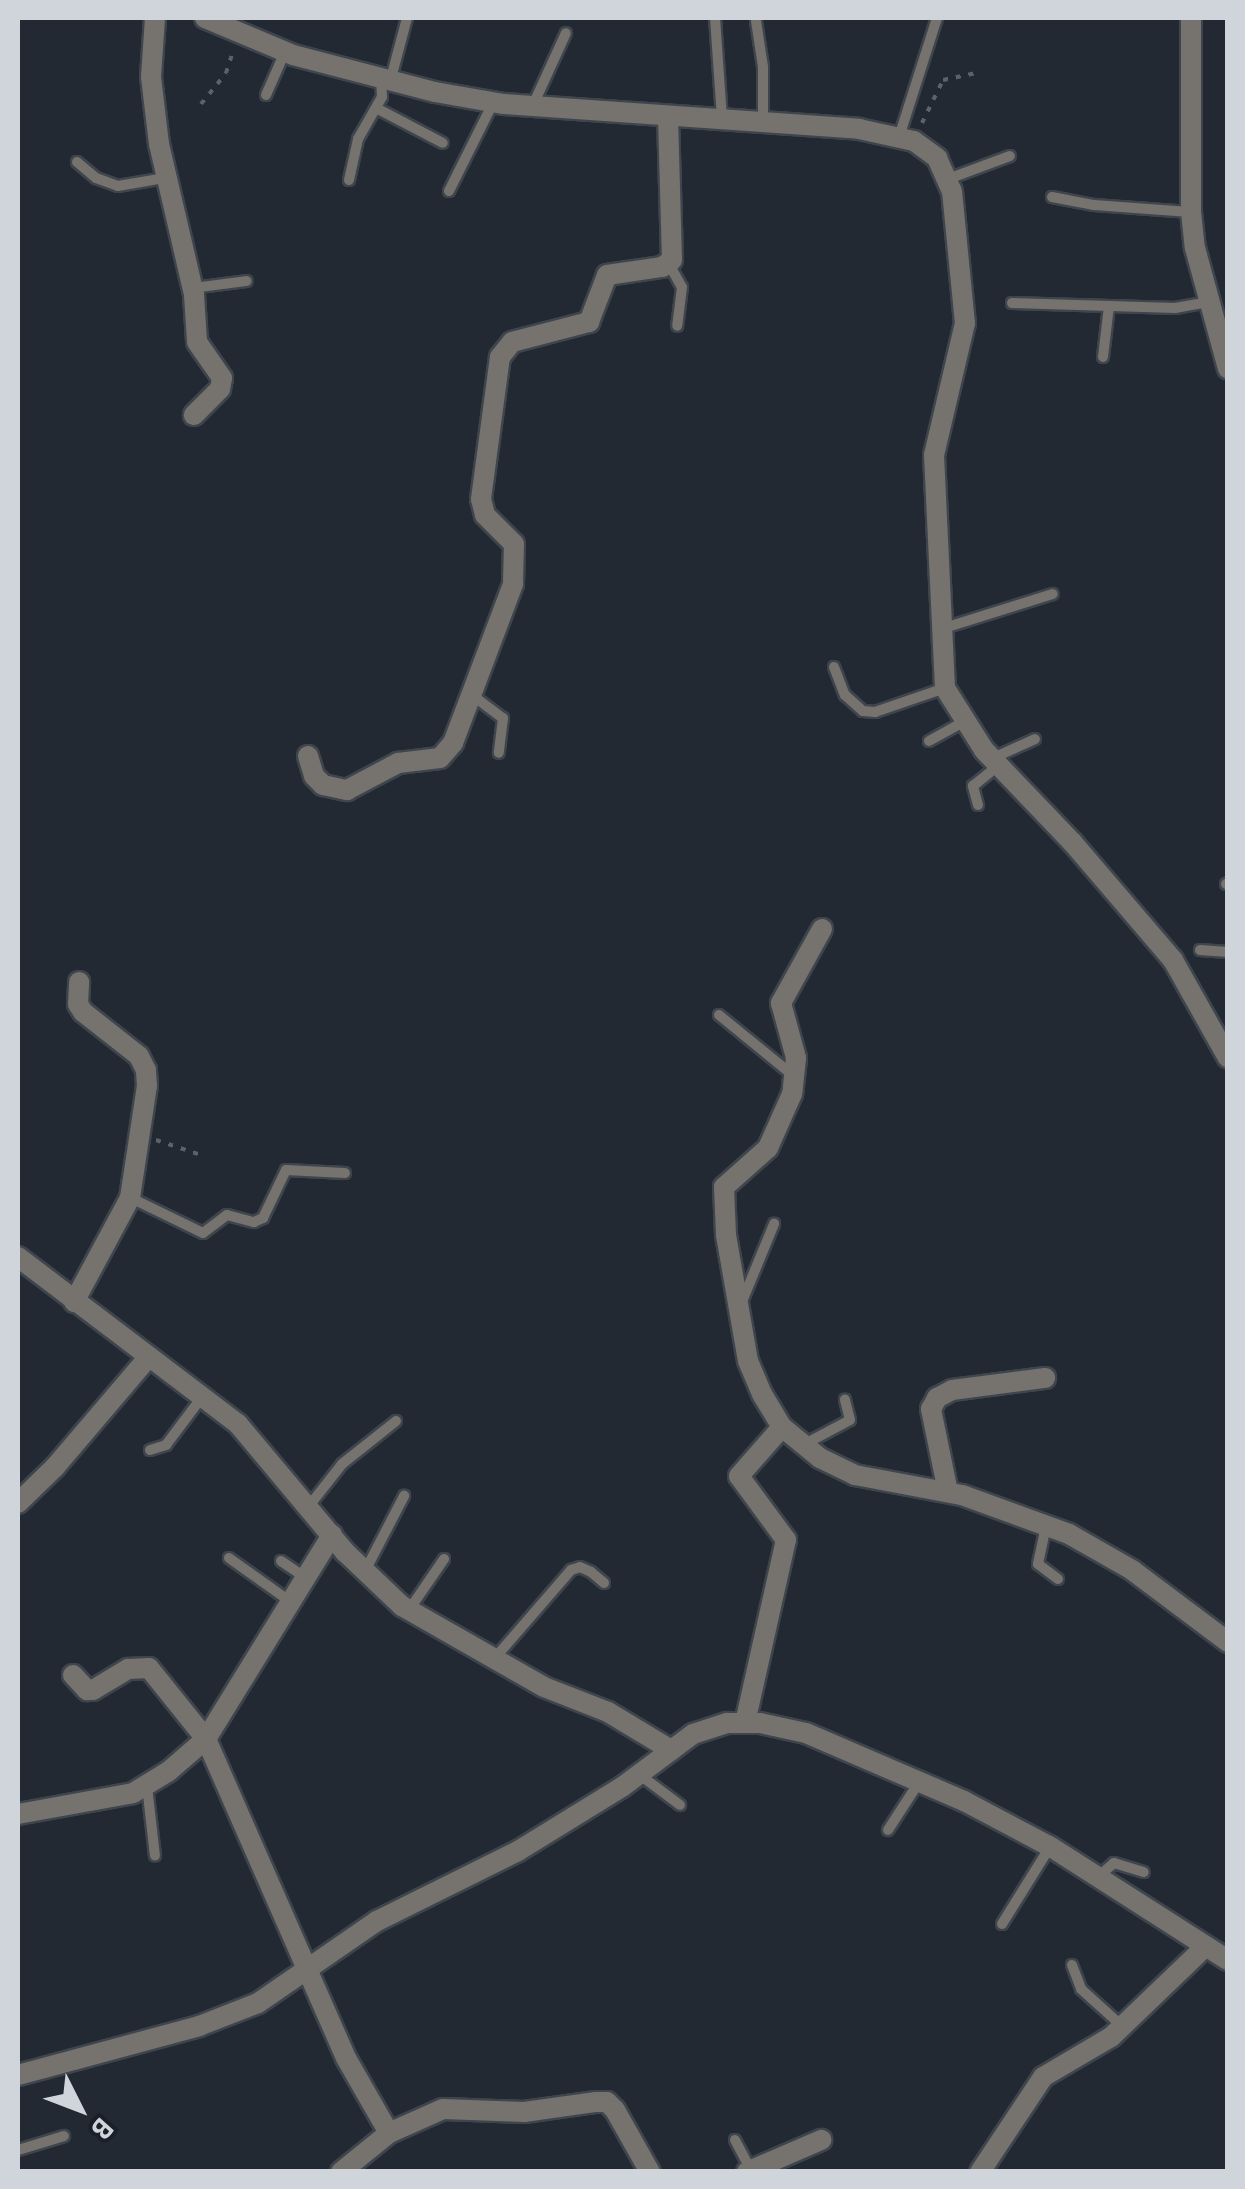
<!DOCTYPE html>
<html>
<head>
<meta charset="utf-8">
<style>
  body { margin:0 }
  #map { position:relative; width:1245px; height:2189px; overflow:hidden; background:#222932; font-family:"PT Sans",sans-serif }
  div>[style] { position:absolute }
  .path>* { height:4px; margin-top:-2px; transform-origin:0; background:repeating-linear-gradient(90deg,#5c626a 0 5px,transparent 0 13px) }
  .roads { filter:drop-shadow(2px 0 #3e454d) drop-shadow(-2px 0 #3e454d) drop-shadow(0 2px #3e454d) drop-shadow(0 -2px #3e454d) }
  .lane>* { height:10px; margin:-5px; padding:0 5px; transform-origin:5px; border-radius:5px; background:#76726d }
  .street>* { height:20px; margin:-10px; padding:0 10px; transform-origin:10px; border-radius:10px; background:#76726d }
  span { translate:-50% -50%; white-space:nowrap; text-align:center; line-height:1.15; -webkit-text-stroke:8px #192028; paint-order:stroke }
  .frame { position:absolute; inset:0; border:20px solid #d0d5db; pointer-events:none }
  .north { position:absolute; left:30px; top:2059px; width:100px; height:100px; -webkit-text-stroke:8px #192028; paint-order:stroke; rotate:132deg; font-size:28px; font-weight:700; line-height:40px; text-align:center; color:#d0d5db }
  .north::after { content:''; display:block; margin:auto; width:35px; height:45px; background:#d0d5db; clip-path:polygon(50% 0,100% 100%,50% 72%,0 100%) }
</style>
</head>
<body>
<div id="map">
  <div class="path">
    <i style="left:201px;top:104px;width:40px;rotate:-51deg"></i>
    <i style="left:226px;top:73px;width:23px;rotate:-72deg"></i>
    <i style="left:922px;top:123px;width:48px;rotate:-64deg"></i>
    <i style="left:943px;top:80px;width:34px;rotate:-12deg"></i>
    <i style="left:156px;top:1140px;width:51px;rotate:18.4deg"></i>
  </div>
  <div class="roads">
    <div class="lane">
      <i style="left:715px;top:18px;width:100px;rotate:86deg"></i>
      <i style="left:756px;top:21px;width:47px;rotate:81.3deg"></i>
      <i style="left:763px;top:67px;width:53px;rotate:90deg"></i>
      <i style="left:390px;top:82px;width:66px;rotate:-75.1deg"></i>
      <i style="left:266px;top:95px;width:47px;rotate:-66.2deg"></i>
      <i style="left:533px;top:105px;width:79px;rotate:-65.4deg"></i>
      <i style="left:378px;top:109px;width:73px;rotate:27.6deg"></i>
      <i style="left:899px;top:137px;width:125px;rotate:-72.3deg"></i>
      <i style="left:77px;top:162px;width:25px;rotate:40deg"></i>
      <i style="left:96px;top:178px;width:23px;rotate:20deg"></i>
      <i style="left:118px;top:186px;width:48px;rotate:-9.7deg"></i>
      <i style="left:948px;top:179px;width:66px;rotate:-20.4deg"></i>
      <i style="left:349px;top:180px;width:42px;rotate:-77.6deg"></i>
      <i style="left:358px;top:139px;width:48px;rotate:-60.3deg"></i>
      <i style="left:382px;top:97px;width:17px;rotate:-93deg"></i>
      <i style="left:449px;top:191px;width:98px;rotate:-63.4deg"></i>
      <i style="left:1052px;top:197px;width:43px;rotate:10.8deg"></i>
      <i style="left:1094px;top:205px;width:96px;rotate:4.2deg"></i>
      <i style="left:669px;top:264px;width:26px;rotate:61deg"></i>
      <i style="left:682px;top:287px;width:39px;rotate:97deg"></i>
      <i style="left:193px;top:288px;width:54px;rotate:-7.4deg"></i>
      <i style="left:1012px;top:303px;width:163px;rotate:1.8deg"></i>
      <i style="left:1175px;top:308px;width:35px;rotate:-10deg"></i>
      <i style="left:1103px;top:357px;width:51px;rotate:-83.3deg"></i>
      <i style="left:941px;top:629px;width:117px;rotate:-17.4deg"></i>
      <i style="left:834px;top:667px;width:30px;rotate:69deg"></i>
      <i style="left:845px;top:695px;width:24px;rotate:42deg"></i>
      <i style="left:863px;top:711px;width:12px;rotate:5deg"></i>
      <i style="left:875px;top:712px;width:74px;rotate:-18.9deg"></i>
      <i style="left:472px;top:695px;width:39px;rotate:37deg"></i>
      <i style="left:503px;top:718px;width:35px;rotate:97deg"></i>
      <i style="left:929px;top:741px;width:39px;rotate:-29deg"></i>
      <i style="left:993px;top:758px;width:46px;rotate:-24.3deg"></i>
      <i style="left:978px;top:805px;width:20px;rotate:-105deg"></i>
      <i style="left:973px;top:786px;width:32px;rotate:-39deg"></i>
      <i style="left:1226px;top:884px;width:2px;rotate:-27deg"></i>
      <i style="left:1200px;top:950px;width:28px;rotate:4deg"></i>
      <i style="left:719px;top:1015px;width:98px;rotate:39.2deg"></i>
      <i style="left:131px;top:1198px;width:80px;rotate:25.9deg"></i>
      <i style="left:203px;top:1233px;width:30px;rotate:-37deg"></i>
      <i style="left:227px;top:1215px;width:28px;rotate:15deg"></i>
      <i style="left:254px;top:1222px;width:10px;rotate:-24deg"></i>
      <i style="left:263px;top:1218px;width:53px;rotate:-64.4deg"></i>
      <i style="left:286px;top:1170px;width:59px;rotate:2.9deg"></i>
      <i style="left:741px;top:1304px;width:87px;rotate:-67.6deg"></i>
      <i style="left:803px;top:1445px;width:53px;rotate:-28deg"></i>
      <i style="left:850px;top:1420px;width:21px;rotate:-104deg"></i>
      <i style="left:150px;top:1450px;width:17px;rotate:-17deg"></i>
      <i style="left:166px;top:1445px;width:60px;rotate:-53.1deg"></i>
      <i style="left:309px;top:1506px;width:53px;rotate:-51.8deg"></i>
      <i style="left:342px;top:1464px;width:69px;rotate:-38.5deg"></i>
      <i style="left:1046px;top:1526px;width:39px;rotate:102deg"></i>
      <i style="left:1038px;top:1564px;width:25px;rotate:37deg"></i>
      <i style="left:229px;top:1558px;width:76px;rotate:35.4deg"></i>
      <i style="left:281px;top:1561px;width:30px;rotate:34deg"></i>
      <i style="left:365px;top:1571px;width:85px;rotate:-62.5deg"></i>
      <i style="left:409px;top:1610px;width:62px;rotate:-55.5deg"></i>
      <i style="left:494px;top:1659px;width:118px;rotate:-49.1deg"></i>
      <i style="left:571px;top:1570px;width:9px;rotate:-18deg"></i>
      <i style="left:580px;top:1567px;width:12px;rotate:24deg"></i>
      <i style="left:591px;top:1572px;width:17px;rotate:40deg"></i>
      <i style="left:640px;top:1775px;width:50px;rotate:36.9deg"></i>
      <i style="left:147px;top:1786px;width:70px;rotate:83.5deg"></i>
      <i style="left:888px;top:1830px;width:57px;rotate:-57.1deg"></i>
      <i style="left:1099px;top:1876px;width:20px;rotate:-41deg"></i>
      <i style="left:1114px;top:1863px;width:31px;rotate:17deg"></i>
      <i style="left:1002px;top:1924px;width:91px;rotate:-58.1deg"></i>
      <i style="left:1072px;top:1965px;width:26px;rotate:69deg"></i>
      <i style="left:1081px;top:1989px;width:55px;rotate:42.1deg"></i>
      <i style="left:735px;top:2140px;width:34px;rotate:62deg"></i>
      <i style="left:18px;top:2150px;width:48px;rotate:-16.9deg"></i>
    </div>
    <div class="street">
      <i style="left:155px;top:18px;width:59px;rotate:93.9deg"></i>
      <i style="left:151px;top:77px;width:67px;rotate:83.2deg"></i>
      <i style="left:159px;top:144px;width:155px;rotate:76.9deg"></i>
      <i style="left:194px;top:295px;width:47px;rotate:86.3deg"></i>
      <i style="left:197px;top:342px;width:44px;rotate:55.2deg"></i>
      <i style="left:222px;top:378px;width:11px;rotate:100deg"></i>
      <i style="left:220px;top:389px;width:37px;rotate:135deg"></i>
      <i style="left:205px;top:18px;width:95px;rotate:22.8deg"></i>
      <i style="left:293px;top:55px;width:147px;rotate:14.6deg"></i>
      <i style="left:435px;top:92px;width:70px;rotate:9.9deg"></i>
      <i style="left:504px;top:104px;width:356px;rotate:4deg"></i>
      <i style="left:859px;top:129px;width:56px;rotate:12.3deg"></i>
      <i style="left:914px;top:141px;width:29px;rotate:36deg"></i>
      <i style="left:937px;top:158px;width:36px;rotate:66deg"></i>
      <i style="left:952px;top:191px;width:133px;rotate:84.4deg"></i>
      <i style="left:965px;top:323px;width:136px;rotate:103.2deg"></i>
      <i style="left:934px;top:455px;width:233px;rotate:87.3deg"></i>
      <i style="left:945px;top:688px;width:73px;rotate:57.8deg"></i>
      <i style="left:984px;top:750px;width:129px;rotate:46.3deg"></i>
      <i style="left:1073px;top:843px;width:154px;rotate:49.5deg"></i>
      <i style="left:1173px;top:960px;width:112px;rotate:60.7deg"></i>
      <i style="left:1191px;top:18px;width:194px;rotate:90deg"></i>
      <i style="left:1191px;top:212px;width:36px;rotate:84deg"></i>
      <i style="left:1195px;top:248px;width:125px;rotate:74.7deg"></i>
      <i style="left:308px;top:756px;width:21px;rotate:73deg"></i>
      <i style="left:314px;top:776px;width:13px;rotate:45deg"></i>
      <i style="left:323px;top:785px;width:25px;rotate:12deg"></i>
      <i style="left:347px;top:790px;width:58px;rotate:-27.9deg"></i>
      <i style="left:398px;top:763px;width:42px;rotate:-6.8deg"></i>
      <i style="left:440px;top:758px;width:20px;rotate:-49deg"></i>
      <i style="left:453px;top:743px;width:170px;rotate:-69.3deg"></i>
      <i style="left:513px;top:584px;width:40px;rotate:-88.6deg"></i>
      <i style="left:514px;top:544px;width:41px;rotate:-135deg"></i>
      <i style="left:485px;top:515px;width:16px;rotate:-104deg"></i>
      <i style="left:481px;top:499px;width:143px;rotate:-82.4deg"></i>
      <i style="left:500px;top:357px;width:19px;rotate:-51deg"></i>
      <i style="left:512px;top:342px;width:80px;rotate:-14.6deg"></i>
      <i style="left:589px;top:322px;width:50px;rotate:-69deg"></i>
      <i style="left:607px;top:275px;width:56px;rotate:-8.3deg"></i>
      <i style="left:662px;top:267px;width:12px;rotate:-35deg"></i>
      <i style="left:672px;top:260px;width:144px;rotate:-91.6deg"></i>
      <i style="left:822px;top:929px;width:85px;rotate:119deg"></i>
      <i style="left:781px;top:1003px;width:57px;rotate:74.7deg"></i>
      <i style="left:796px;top:1058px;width:36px;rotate:96deg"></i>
      <i style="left:792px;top:1094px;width:59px;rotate:114deg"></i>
      <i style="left:768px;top:1148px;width:59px;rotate:138.4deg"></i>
      <i style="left:724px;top:1187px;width:48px;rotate:87.6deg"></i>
      <i style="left:726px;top:1235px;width:128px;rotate:80.1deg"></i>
      <i style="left:748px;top:1361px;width:36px;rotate:67deg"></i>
      <i style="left:762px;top:1394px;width:39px;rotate:59deg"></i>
      <i style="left:782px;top:1427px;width:49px;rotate:39.2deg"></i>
      <i style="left:820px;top:1458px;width:39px;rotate:26deg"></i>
      <i style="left:855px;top:1475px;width:109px;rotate:10.6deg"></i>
      <i style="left:962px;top:1495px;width:114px;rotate:20deg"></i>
      <i style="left:1069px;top:1534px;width:73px;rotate:29.7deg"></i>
      <i style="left:1132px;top:1570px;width:120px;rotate:36.9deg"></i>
      <i style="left:18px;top:1257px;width:276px;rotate:37.2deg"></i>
      <i style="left:238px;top:1424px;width:167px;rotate:50.1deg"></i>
      <i style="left:345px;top:1552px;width:79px;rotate:43.5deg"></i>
      <i style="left:402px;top:1606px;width:163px;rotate:29.7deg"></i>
      <i style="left:544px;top:1687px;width:69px;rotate:21.3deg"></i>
      <i style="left:608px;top:1712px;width:74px;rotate:31.1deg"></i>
      <i style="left:74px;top:1302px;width:118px;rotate:-61.7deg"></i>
      <i style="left:130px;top:1198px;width:113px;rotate:-81.4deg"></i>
      <i style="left:147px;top:1086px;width:16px;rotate:-94deg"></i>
      <i style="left:146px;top:1070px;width:16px;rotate:-117deg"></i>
      <i style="left:139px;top:1056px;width:71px;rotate:-141.8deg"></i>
      <i style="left:83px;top:1012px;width:9px;rotate:-122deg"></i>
      <i style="left:78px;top:1004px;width:22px;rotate:-87deg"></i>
      <i style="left:948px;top:1492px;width:85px;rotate:-101.6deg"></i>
      <i style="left:931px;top:1409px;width:13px;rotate:-61deg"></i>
      <i style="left:937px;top:1398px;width:17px;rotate:-28deg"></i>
      <i style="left:952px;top:1390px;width:94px;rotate:-7.4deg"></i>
      <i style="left:18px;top:1503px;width:52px;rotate:-44.2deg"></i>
      <i style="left:55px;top:1467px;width:142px;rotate:-49.6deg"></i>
      <i style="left:73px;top:1675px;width:21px;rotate:47deg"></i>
      <i style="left:87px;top:1690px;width:6px"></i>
      <i style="left:93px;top:1690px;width:41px;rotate:-31deg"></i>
      <i style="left:128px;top:1669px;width:21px;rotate:-3deg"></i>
      <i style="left:149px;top:1668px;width:91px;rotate:51.2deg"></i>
      <i style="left:206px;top:1739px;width:348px;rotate:66.3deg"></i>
      <i style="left:346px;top:2058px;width:86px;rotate:60.2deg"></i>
      <i style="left:745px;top:1723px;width:188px;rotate:-77.4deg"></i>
      <i style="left:786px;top:1540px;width:79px;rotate:-126.3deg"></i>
      <i style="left:739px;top:1476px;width:65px;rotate:-48.7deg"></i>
      <i style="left:18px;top:1814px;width:117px;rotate:-10.3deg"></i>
      <i style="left:133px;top:1793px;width:42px;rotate:-31.4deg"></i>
      <i style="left:169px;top:1771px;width:49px;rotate:-40.9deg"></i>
      <i style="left:206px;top:1739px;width:240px;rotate:-58.3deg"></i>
      <i style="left:18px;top:2075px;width:188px;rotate:-15.1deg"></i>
      <i style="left:199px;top:2026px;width:63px;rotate:-21.3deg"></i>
      <i style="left:258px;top:2003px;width:145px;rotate:-34.6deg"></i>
      <i style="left:377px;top:1921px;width:157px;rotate:-26.4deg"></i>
      <i style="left:518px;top:1851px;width:122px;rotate:-31.6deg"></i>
      <i style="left:622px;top:1787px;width:89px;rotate:-36.7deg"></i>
      <i style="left:693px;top:1734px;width:36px;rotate:-18deg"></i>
      <i style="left:727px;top:1723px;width:33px"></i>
      <i style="left:760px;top:1723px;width:47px;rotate:12.3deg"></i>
      <i style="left:806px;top:1733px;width:172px;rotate:23.3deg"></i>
      <i style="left:964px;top:1801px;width:98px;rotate:27.9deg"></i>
      <i style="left:1051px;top:1847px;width:210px;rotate:32.6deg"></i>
      <i style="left:341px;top:2172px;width:62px;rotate:-39.1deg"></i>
      <i style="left:389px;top:2133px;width:59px;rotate:-24deg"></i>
      <i style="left:443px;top:2109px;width:81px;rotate:2.1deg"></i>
      <i style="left:524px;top:2112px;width:73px;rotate:-7.9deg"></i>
      <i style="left:596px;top:2102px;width:11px"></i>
      <i style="left:607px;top:2102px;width:11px;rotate:45deg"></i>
      <i style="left:615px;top:2110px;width:71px;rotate:60.6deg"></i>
      <i style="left:747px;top:2172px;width:81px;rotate:-23.4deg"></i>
      <i style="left:980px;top:2172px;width:114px;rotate:-56.4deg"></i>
      <i style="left:1043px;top:2077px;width:79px;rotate:-30.5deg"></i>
      <i style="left:1111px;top:2037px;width:130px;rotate:-43.8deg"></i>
    </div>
  </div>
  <div class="frame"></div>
  <div class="north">B</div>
</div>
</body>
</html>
